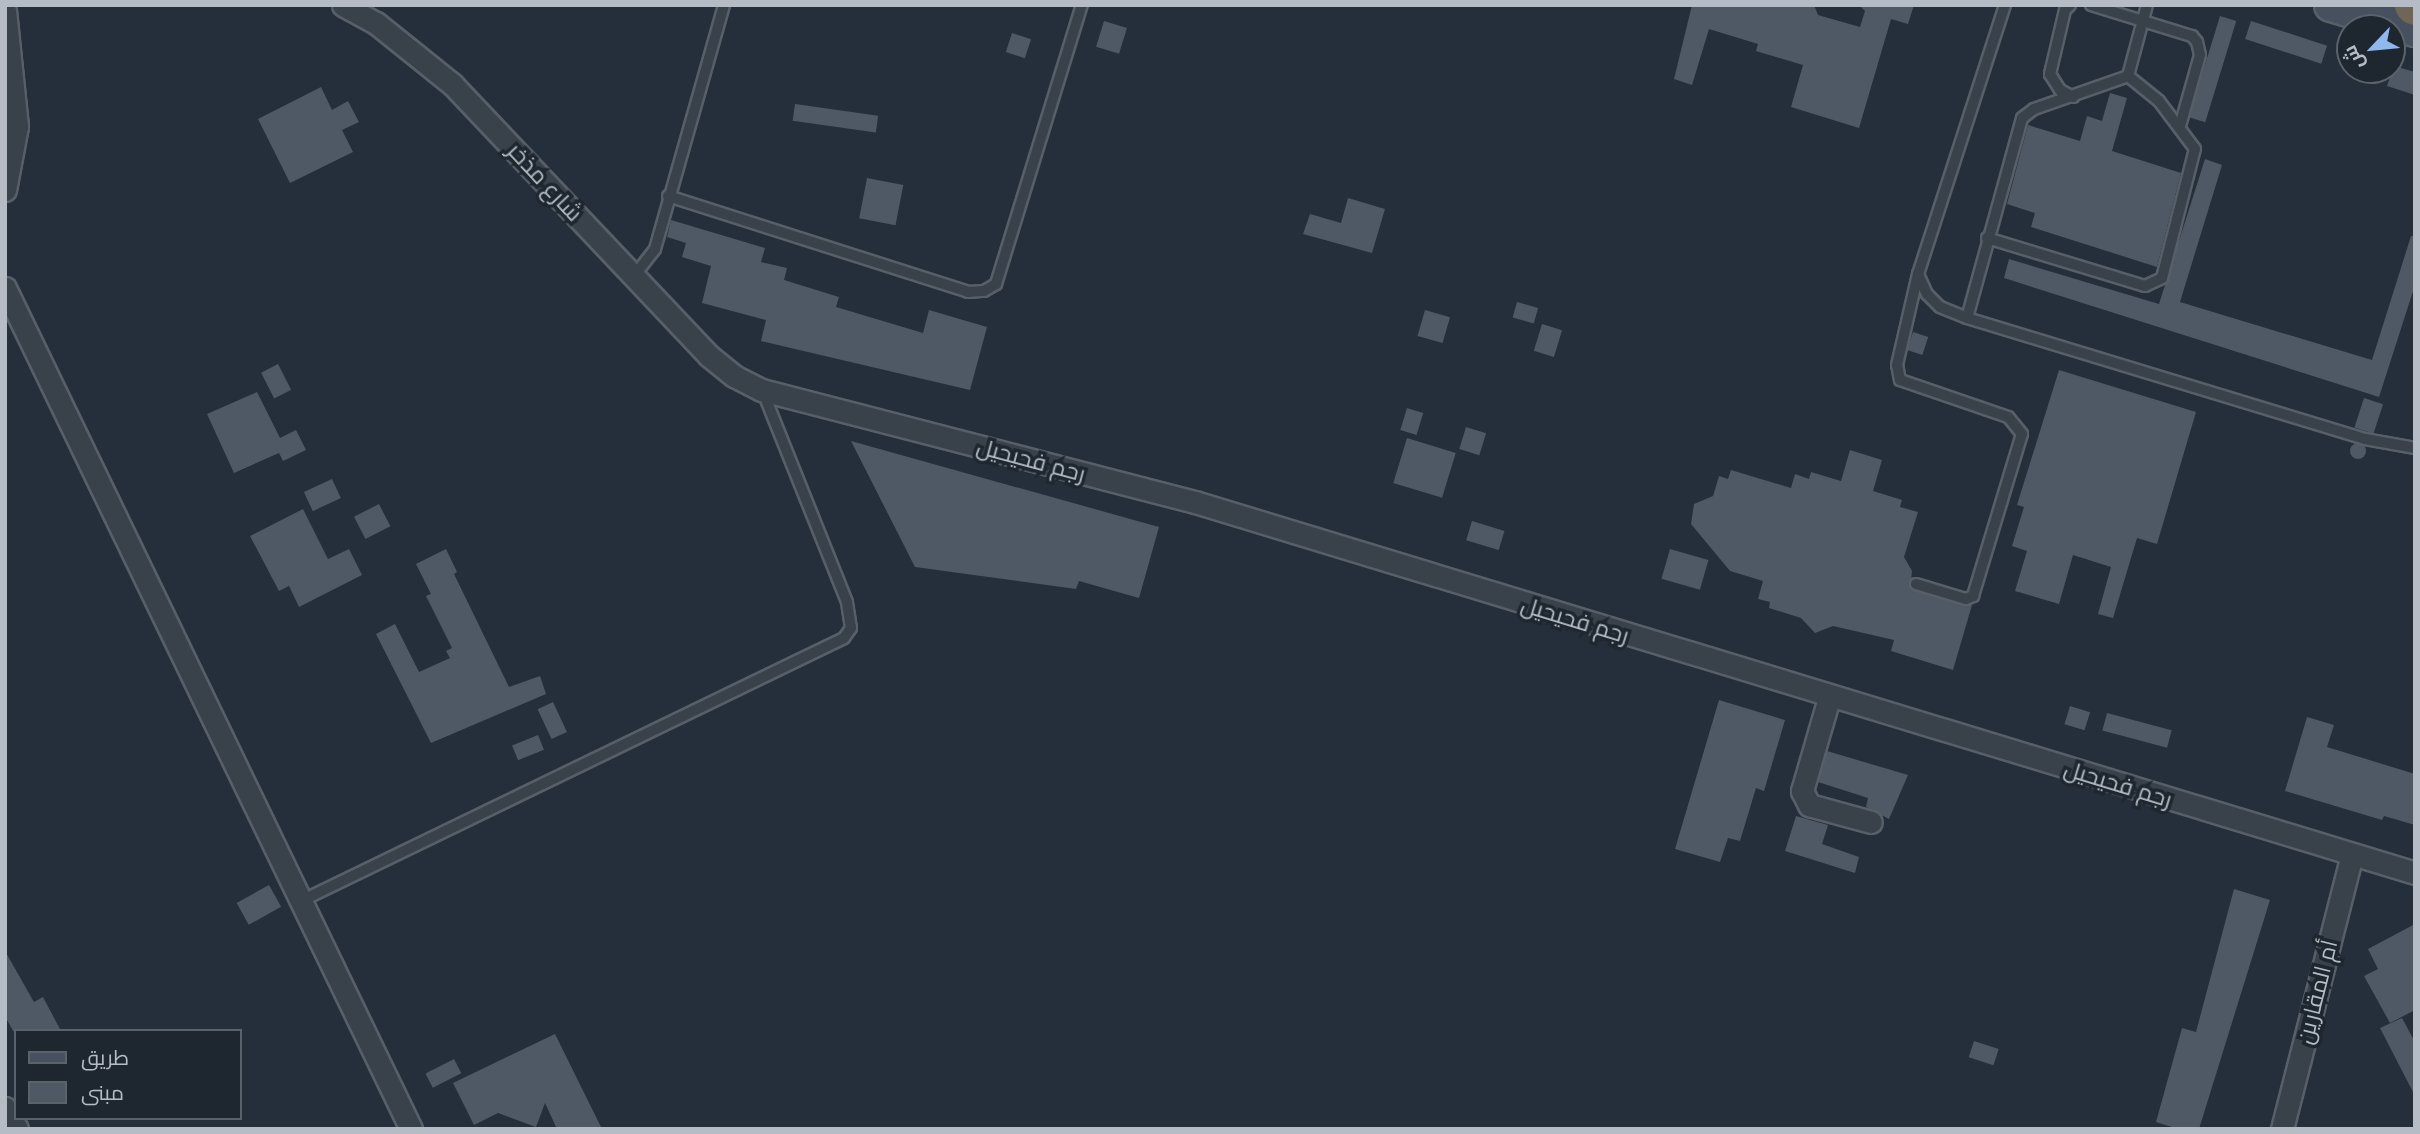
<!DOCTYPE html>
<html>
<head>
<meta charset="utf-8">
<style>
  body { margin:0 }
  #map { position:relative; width:2420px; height:1134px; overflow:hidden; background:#252f3b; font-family:Montserrat,Cairo,sans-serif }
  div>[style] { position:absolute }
  .building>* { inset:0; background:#4f5865; transform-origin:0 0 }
  .round { border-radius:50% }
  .roads { filter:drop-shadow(2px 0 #575f69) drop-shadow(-2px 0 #575f69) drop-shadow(0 2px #575f69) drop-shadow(0 -2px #575f69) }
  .lane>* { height:10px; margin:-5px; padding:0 5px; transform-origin:5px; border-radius:5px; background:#39414b }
  .street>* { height:21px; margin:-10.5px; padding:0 10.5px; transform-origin:10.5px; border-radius:10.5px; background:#39414b }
  .secondary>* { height:32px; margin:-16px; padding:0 16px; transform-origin:16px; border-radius:16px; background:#47505e }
  .highway>* { height:38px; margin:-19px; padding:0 19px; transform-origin:19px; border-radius:19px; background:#706657 }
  span { translate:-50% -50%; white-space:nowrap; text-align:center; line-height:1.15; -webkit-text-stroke:7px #1e2630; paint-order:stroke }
  .street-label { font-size:23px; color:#b5bcc6 }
  .frame { position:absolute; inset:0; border:7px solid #b5bcc6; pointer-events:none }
  .legend { position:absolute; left:14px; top:1029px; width:228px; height:91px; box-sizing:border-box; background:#1e2630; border:2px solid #5a626c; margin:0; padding:9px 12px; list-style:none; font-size:21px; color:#b5bcc6 }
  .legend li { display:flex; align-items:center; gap:14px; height:35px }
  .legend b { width:35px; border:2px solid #5a626c }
  .north { position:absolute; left:2336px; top:14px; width:70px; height:70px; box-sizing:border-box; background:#1e2630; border:2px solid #5a626c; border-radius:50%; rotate:244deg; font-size:19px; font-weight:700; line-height:28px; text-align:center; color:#b5bcc6 }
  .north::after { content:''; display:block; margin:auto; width:24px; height:32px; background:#91b7ef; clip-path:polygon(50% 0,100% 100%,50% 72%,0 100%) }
</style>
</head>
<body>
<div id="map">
  <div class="building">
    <i style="clip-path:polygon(1692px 5px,1814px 5px,1818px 15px,1860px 27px,1865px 11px,1859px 5px,1914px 5px,1908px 24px,1891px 19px,1859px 128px,1791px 107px,1803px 65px,1756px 51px,1758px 44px,1709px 29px,1692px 85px,1674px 79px)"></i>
    <i style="left:2220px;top:16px;width:17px;height:106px;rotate:17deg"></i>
    <i style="left:1104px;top:21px;width:24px;height:27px;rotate:17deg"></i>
    <i style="left:2251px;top:21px;width:80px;height:19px;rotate:18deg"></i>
    <i style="left:1012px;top:33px;width:20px;height:20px;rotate:18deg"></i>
    <i style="clip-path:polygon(2394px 66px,2415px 72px,2415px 95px,2387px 86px)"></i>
    <i style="clip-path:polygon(321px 87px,332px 110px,348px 101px,359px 122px,342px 130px,353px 152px,290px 183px,258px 119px)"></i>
    <i style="clip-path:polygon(2110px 93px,2127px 98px,2112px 151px,2181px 173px,2157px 267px,2031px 227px,2035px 213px,2007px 204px,2028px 125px,2080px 141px,2087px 116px,2102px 121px)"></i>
    <i style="left:795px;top:104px;width:84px;height:17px;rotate:8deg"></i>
    <i style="clip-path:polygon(2205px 159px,2222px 165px,2180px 302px,2372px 360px,2411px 236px,2415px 236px,2415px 285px,2379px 397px,2004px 278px,2009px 259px,2159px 304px)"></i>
    <i style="left:867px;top:178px;width:37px;height:41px;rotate:11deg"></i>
    <i style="clip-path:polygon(1348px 198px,1385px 209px,1372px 253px,1303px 234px,1310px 214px,1341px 223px)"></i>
    <i style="clip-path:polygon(671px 220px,765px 248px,761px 262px,787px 268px,784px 280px,839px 297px,836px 307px,923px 333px,929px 310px,987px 327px,970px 390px,761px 341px,766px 320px,702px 303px,711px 266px,682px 257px,686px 243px,667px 237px)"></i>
    <i style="left:1517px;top:302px;width:22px;height:16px;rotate:16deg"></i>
    <i style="left:1425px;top:310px;width:26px;height:27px;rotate:16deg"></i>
    <i style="left:1542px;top:324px;width:21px;height:28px;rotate:17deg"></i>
    <i style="left:1913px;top:332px;width:16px;height:19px;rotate:18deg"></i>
    <i style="left:278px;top:364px;width:29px;height:19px;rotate:63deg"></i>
    <i style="clip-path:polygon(2059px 370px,2196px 412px,2157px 544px,2137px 538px,2113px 618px,2098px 614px,2111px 567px,2073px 555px,2059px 604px,2015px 591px,2027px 551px,2012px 546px,2024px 507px,2017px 505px)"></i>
    <i style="clip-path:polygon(257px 392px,280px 438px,296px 430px,306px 450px,283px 461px,279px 453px,234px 473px,207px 414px)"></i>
    <i style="left:2364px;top:398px;width:20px;height:31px;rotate:18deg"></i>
    <i style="left:1407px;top:408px;width:17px;height:23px;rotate:17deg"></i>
    <i style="left:1466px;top:427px;width:21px;height:23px;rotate:17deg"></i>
    <i style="left:1407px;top:438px;width:51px;height:47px;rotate:17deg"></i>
    <i style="clip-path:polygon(851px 441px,1159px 527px,1139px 598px,1079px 581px,1076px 589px,915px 567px)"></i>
    <i class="round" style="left:2350px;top:443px;width:16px;height:16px"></i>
    <i style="clip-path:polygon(1850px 450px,1882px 460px,1873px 491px,1902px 500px,1900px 507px,1918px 512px,1904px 557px,1912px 571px,1910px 589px,1972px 605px,1953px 670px,1891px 651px,1894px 640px,1833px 626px,1815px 633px,1801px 618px,1769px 608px,1770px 602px,1758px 599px,1763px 581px,1730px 571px,1691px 524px,1694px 504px,1713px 496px,1719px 476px,1728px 479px,1731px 470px,1791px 488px,1795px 474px,1809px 479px,1811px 472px,1841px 481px)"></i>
    <i style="left:332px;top:479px;width:21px;height:31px;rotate:65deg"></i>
    <i style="left:379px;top:504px;width:25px;height:28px;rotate:63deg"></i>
    <i style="clip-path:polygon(303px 509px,328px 559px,349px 549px,362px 575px,299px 607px,289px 586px,279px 591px,250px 536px)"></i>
    <i style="left:1472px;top:521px;width:34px;height:20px;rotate:17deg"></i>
    <i style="clip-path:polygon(446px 549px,457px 572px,454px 574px,509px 687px,540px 676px,546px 694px,431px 743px,376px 634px,395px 624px,419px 672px,450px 658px,446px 651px,452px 648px,426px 596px,431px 594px,416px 564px)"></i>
    <i style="left:1670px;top:549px;width:40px;height:31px;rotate:16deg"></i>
    <i style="clip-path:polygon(1719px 700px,1785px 720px,1764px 791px,1756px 788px,1740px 841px,1728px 838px,1720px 862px,1675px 849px)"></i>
    <i style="left:553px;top:702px;width:33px;height:17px;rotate:65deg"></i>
    <i style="left:2070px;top:706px;width:21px;height:19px;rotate:17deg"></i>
    <i style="left:2107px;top:713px;width:67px;height:18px;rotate:15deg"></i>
    <i style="clip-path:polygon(2307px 717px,2334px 725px,2327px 747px,2415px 774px,2415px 825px,2384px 816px,2382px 820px,2285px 791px)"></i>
    <i style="left:538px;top:735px;width:16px;height:28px;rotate:68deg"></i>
    <i style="clip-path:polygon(1827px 751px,1908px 775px,1889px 819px,1866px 807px,1868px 798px,1818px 782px)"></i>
    <i style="clip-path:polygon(1796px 816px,1828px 825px,1822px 844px,1859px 857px,1855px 873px,1785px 851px)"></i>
    <i style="left:269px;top:885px;width:25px;height:37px;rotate:61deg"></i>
    <i style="clip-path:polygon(2234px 889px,2270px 900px,2199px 1129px,2178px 1129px,2156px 1122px,2182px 1028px,2196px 1032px)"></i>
    <i style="clip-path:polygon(2415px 924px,2415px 1010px,2390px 1023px,2364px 976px,2378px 969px,2368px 949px)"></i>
    <i style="clip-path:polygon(5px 951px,34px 1002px,43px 997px,61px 1031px,13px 1031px,5px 1016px)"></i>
    <i style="clip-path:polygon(2402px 1018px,2415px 1042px,2415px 1096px,2380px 1028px)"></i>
    <i style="clip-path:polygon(555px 1034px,602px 1129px,557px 1129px,545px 1103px,536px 1127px,498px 1113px,474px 1125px,453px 1083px)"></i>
    <i style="left:1974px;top:1041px;width:26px;height:17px;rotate:18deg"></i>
    <i style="left:454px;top:1059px;width:16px;height:32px;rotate:63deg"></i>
  </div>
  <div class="roads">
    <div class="lane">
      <i style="left:2005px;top:5px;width:283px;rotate:107.9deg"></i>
      <i style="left:1918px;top:274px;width:22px;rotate:66deg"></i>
      <i style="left:1927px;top:294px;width:18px;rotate:45deg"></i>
      <i style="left:1940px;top:307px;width:29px;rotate:22deg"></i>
      <i style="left:1967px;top:318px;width:416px;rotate:16.9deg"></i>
      <i style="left:2365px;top:439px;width:51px;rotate:10.2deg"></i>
      <i style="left:2070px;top:5px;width:7px;rotate:135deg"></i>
      <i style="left:2065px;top:10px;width:66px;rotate:103.2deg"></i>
      <i style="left:2050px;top:74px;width:19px;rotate:58deg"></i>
      <i style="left:2060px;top:90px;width:15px;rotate:28deg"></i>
      <i style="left:2091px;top:5px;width:106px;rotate:17.1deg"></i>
      <i style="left:2192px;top:36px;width:8px;rotate:50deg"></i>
      <i style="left:2197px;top:42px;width:13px;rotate:77deg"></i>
      <i style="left:2200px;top:55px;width:74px;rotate:105.7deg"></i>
      <i style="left:668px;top:196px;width:315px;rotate:17.7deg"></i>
      <i style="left:968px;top:292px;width:16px;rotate:-4deg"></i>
      <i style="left:984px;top:291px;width:14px;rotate:-30deg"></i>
      <i style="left:996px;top:284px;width:292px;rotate:-72.9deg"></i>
      <i style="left:1987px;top:238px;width:165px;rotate:16.9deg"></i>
      <i style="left:2145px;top:286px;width:19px;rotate:-25deg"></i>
      <i style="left:2162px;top:278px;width:133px;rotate:-75.7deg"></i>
      <i style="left:2195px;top:149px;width:60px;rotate:-126.9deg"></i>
      <i style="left:2159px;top:101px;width:40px;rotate:-141deg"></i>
      <i style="left:634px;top:276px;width:34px;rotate:-52deg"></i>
      <i style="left:655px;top:249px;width:254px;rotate:-74.2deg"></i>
      <i style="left:1967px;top:318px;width:207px;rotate:-74.6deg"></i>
      <i style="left:2022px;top:118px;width:15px;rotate:-37deg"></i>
      <i style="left:2034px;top:109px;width:100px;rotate:-19.3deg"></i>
      <i style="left:2128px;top:76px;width:73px;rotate:-75deg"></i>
      <i style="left:1916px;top:584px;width:52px;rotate:16.7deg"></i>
      <i style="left:1966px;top:599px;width:8px;rotate:-23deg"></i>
      <i style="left:1973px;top:596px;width:169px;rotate:-73.2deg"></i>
      <i style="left:2022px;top:434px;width:22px;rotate:-129deg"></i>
      <i style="left:2008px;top:417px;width:114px;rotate:-161.1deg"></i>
      <i style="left:1900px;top:380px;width:15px;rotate:-101deg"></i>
      <i style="left:1897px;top:365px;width:93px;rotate:-77deg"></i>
      <i style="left:301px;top:901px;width:603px;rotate:-25.84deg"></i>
      <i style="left:844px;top:638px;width:12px;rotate:-55deg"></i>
      <i style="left:851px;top:628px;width:26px;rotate:-99deg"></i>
      <i style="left:847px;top:602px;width:228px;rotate:-111.8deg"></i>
    </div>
    <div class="street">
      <i style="left:343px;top:5px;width:38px;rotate:29deg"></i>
      <i style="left:376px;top:23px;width:99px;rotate:38.8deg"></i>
      <i style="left:453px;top:85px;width:371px;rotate:46.6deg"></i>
      <i style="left:708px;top:355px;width:33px;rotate:39deg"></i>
      <i style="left:734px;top:376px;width:31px;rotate:27deg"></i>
      <i style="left:762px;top:390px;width:447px;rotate:14.5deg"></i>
      <i style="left:1195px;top:502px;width:1275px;rotate:16.91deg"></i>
      <i style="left:5px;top:10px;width:117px;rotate:84.1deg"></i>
      <i style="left:17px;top:126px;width:65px;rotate:100.6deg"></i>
      <i style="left:5px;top:288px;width:934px;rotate:64.23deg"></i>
      <i style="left:1829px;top:698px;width:97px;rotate:106.2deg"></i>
      <i style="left:1802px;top:791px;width:16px;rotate:63deg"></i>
      <i style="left:1809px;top:805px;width:64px;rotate:15.3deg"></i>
      <i style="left:5px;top:1108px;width:24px;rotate:60deg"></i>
      <i style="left:2282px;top:1129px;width:283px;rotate:-75.7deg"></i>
    </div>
    <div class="secondary">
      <i style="left:2331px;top:5px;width:88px;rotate:16.6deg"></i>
    </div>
    <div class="highway">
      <i style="left:2414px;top:5px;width:1px;rotate:45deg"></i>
    </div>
  </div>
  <div class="street-label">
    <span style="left:545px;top:182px;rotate:47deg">شارع مذخر</span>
    <span style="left:1031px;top:460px;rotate:15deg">رجم فحيحيل</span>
    <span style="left:1575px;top:620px;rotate:17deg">رجم فحيحيل</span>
    <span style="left:2118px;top:784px;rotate:17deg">رجم فحيحيل</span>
    <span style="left:2317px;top:992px;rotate:-76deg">أم المقارين</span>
  </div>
  <div class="frame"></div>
  <ul class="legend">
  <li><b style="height:9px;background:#47505e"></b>طريق</li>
  <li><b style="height:19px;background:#4f5865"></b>مبنى</li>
  </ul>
  <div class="north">ش</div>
</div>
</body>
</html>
